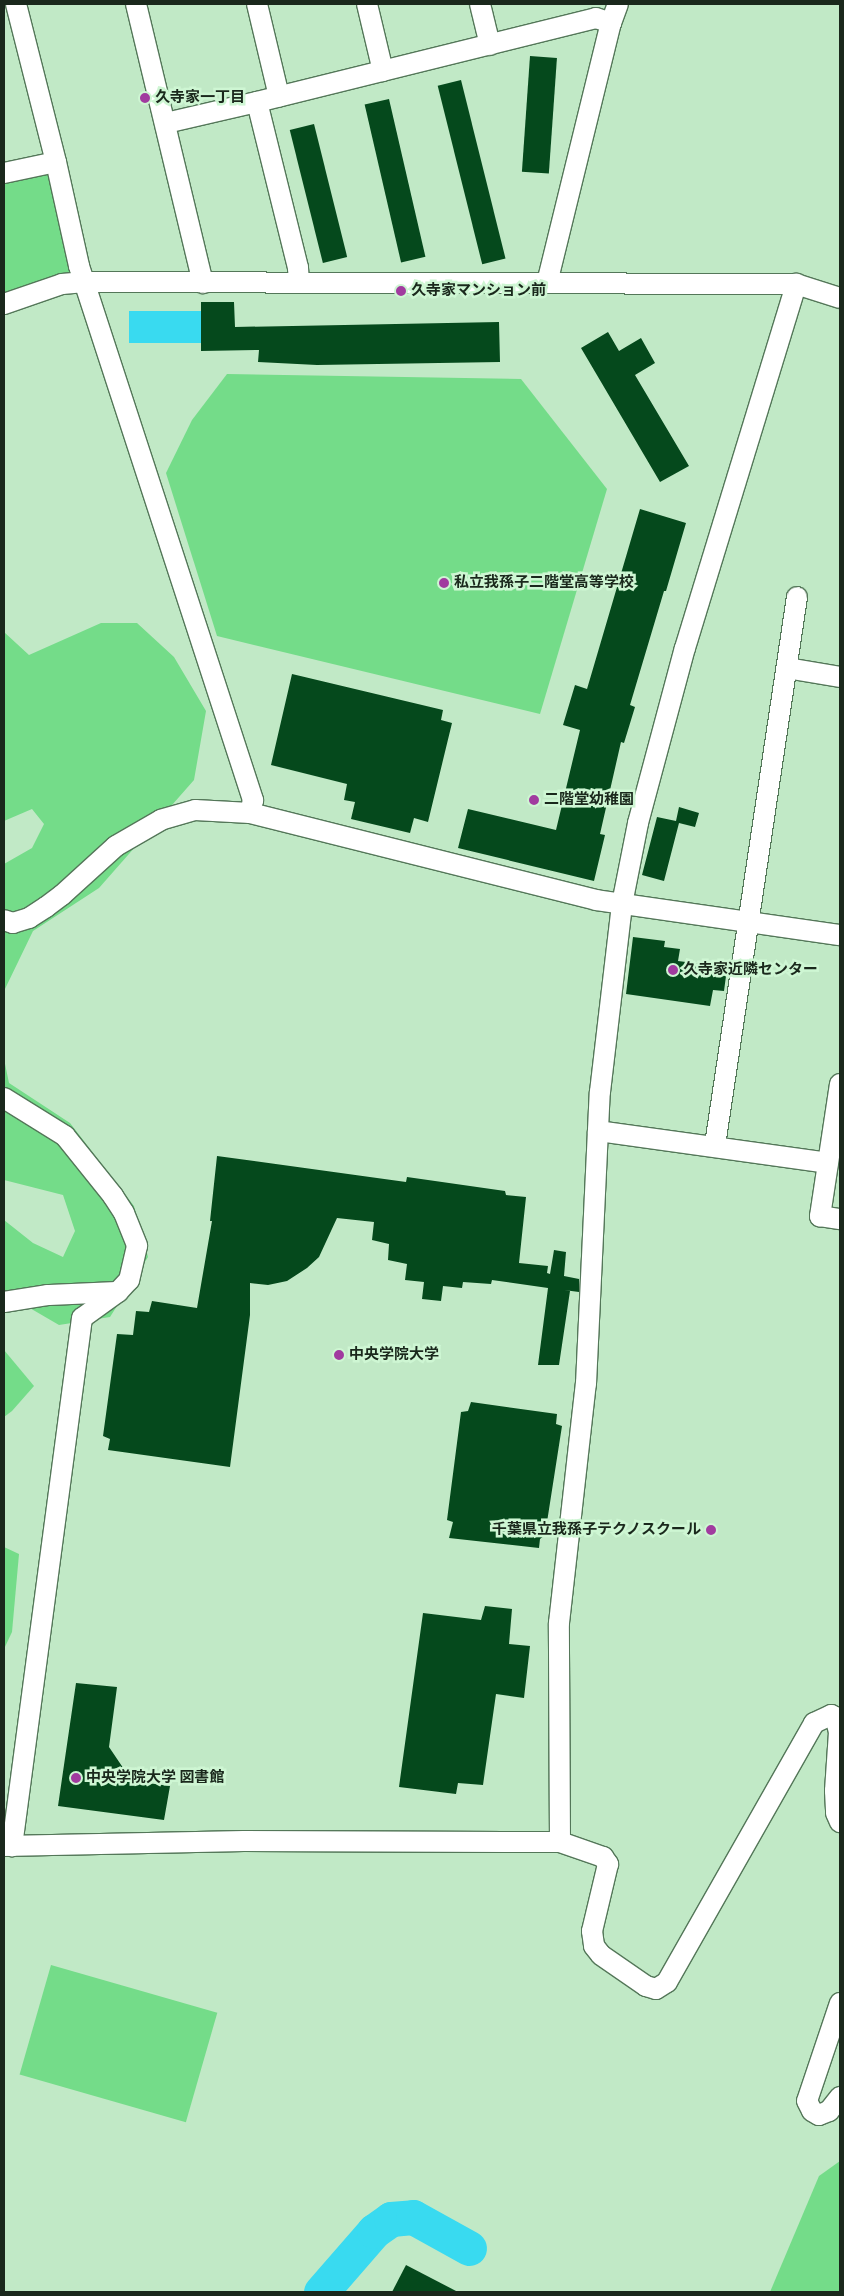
<!DOCTYPE html>
<html>
<head>
<meta charset="utf-8">
<style>
  body { margin:0 }
  #map { position:relative; width:844px; height:2296px; overflow:hidden; background:#c1e9c6; font-family:Raleway,"Noto Sans JP",sans-serif }
  div>[style] { position:absolute }
  .green>* { inset:0; background:#74dc89; transform-origin:0 0 }
  .water>* { inset:0; background:#39daf0; transform-origin:0 0 }
  .river>* { height:35px; margin:-17.5px; padding:0 17.5px; transform-origin:17.5px; border-radius:17.5px; background:#39daf0 }
  .building>* { inset:0; background:#05491c; transform-origin:0 0 }
  .roads { filter:drop-shadow(1px 0 #547759) drop-shadow(-1px 0 #547759) drop-shadow(0 1px #547759) drop-shadow(0 -1px #547759) }
  .street>* { height:20px; margin:-10px; padding:0 10px; transform-origin:10px; border-radius:10px; background:#fff }
  .dots>* { width:14px; height:14px; translate:-50% -50%; box-sizing:border-box; border:2px solid #cef6d3; border-radius:50% }
  span { translate:-50% -50%; white-space:nowrap; text-align:center; line-height:1.15; -webkit-text-stroke:5px #cef6d3; paint-order:stroke }
  .poi-label { font-size:15px; color:#1a281c; font-weight:700 }
  .left { translate:0 -50%; text-align:left }
  .right { translate:-100% -50%; text-align:right }
  .frame { position:absolute; inset:0; border:5px solid #1a281c; pointer-events:none }
</style>
</head>
<body>
<div id="map">
  <div class="green">
    <i style="clip-path:polygon(43px 172px,51px 176px,74px 271px,4px 295px,4px 182px)"></i>
    <i style="clip-path:polygon(227px 374px,521px 379px,607px 489px,540px 714px,217px 636px,166px 473px,192px 420px)"></i>
    <i style="clip-path:polygon(101px 623px,137px 623px,174px 657px,206px 711px,194px 780px,99px 888px,33px 931px,4px 991px,4px 864px,32px 848px,44px 824px,32px 809px,4px 821px,4px 632px,29px 655px)"></i>
    <i style="clip-path:polygon(4px 1059px,9px 1083px,70px 1123px,134px 1206px,148px 1257px,110px 1317px,59px 1325px,4px 1293px,4px 1220px,33px 1243px,63px 1257px,75px 1231px,63px 1195px,4px 1180px)"></i>
    <i style="clip-path:polygon(4px 1350px,34px 1386px,12px 1411px,4px 1417px)"></i>
    <i style="clip-path:polygon(4px 1547px,19px 1554px,12px 1632px,4px 1649px)"></i>
    <i style="left:51px;top:1965px;width:173px;height:114px;rotate:16deg"></i>
    <i style="clip-path:polygon(840px 2161px,840px 2292px,770px 2292px,819px 2176px)"></i>
  </div>
  <div class="water">
    <i style="left:129px;top:311px;width:72px;height:32px"></i>
  </div>
  <div class="river">
    <i style="left:321px;top:2292px;width:81px;rotate:-49deg"></i>
    <i style="left:374px;top:2231px;width:21px;rotate:-35deg"></i>
    <i style="left:391px;top:2219px;width:22px;rotate:-5deg"></i>
    <i style="left:413px;top:2217px;width:64px;rotate:29deg"></i>
  </div>
  <div class="building">
    <i style="left:530px;top:56px;width:27px;height:116px;rotate:4deg"></i>
    <i style="left:461px;top:80px;width:184px;height:24px;rotate:76deg"></i>
    <i style="left:389px;top:99px;width:162px;height:25px;rotate:77deg"></i>
    <i style="left:314px;top:124px;width:137px;height:25px;rotate:76deg"></i>
    <i style="clip-path:polygon(201px 302px,234px 302px,235px 327px,499px 322px,500px 362px,317px 365px,258px 362px,259px 350px,201px 351px)"></i>
    <i style="clip-path:polygon(608px 332px,619px 351px,641px 338px,655px 363px,635px 375px,689px 466px,660px 482px,581px 348px)"></i>
    <i style="clip-path:polygon(640px 509px,686px 523px,666px 591px,664px 591px,630px 705px,635px 707px,624px 743px,621px 742px,600px 834px,605px 835px,594px 881px,458px 848px,468px 809px,556px 830px,580px 730px,563px 725px,575px 685px,587px 689px)"></i>
    <i style="clip-path:polygon(292px 674px,443px 710px,441px 720px,452px 723px,428px 822px,414px 818px,410px 833px,351px 819px,355px 802px,344px 800px,347px 784px,271px 765px)"></i>
    <i style="clip-path:polygon(679px 807px,699px 813px,695px 827px,679px 823px,664px 881px,642px 875px,657px 817px,676px 821px)"></i>
    <i style="clip-path:polygon(633px 937px,665px 941px,664px 947px,680px 949px,678px 961px,717px 966px,716px 974px,726px 976px,724px 991px,713px 990px,710px 1006px,626px 994px)"></i>
    <i style="clip-path:polygon(217px 1156px,406px 1182px,407px 1177px,505px 1191px,506px 1195px,526px 1197px,519px 1263px,548px 1266px,547px 1273px,550px 1274px,554px 1250px,566px 1252px,564px 1276px,579px 1279px,579px 1292px,564px 1290px,570px 1291px,559px 1365px,538px 1365px,548px 1288px,492px 1280px,491px 1284px,463px 1282px,462px 1288px,443px 1286px,441px 1301px,422px 1299px,424px 1282px,405px 1280px,407px 1264px,388px 1260px,389px 1244px,372px 1240px,374px 1222px,337px 1218px,319px 1257px,307px 1268px,287px 1281px,268px 1285px,250px 1283px,250px 1315px,230px 1467px,108px 1450px,110px 1439px,103px 1436px,117px 1334px,133px 1335px,136px 1311px,149px 1312px,152px 1301px,197px 1308px,212px 1221px,210px 1221px)"></i>
    <i style="clip-path:polygon(471px 1402px,557px 1414px,556px 1424px,562px 1426px,545px 1535px,540px 1539px,539px 1548px,449px 1538px,453px 1522px,447px 1520px,461px 1412px,468px 1411px)"></i>
    <i style="clip-path:polygon(485px 1606px,512px 1609px,509px 1644px,530px 1646px,524px 1698px,496px 1694px,483px 1785px,458px 1783px,456px 1794px,399px 1787px,423px 1613px,481px 1620px)"></i>
    <i style="clip-path:polygon(76px 1683px,117px 1687px,109px 1747px,132px 1781px,170px 1786px,164px 1820px,58px 1806px)"></i>
    <i style="clip-path:polygon(406px 2265px,458px 2292px,392px 2292px)"></i>
  </div>
  <div class="roads">
    <div class="street">
      <i style="left:16px;top:4px;width:163px;rotate:75.8deg"></i>
      <i style="left:136px;top:4px;width:287px;rotate:76.5deg"></i>
      <i style="left:257px;top:4px;width:95px;rotate:76.6deg"></i>
      <i style="left:367px;top:4px;width:69px;rotate:76.6deg"></i>
      <i style="left:480px;top:4px;width:42px;rotate:76.3deg"></i>
      <i style="left:257px;top:102px;width:171px;rotate:76.1deg"></i>
      <i style="left:298px;top:268px;width:15px;rotate:86deg"></i>
      <i style="left:166px;top:123px;width:93px;rotate:-13deg"></i>
      <i style="left:257px;top:102px;width:349px;rotate:-13.9deg"></i>
      <i style="left:596px;top:18px;width:16px;rotate:18deg"></i>
      <i style="left:4px;top:173px;width:53px;rotate:-11.9deg"></i>
      <i style="left:56px;top:162px;width:107px;rotate:77.5deg"></i>
      <i style="left:79px;top:266px;width:562px;rotate:71.95deg"></i>
      <i style="left:253px;top:800px;width:13px;rotate:103deg"></i>
      <i style="left:250px;top:813px;width:55px;rotate:-176.9deg"></i>
      <i style="left:195px;top:810px;width:35px;rotate:164deg"></i>
      <i style="left:161px;top:820px;width:52px;rotate:150deg"></i>
      <i style="left:116px;top:846px;width:73px;rotate:137.8deg"></i>
      <i style="left:62px;top:895px;width:20px;rotate:143deg"></i>
      <i style="left:46px;top:907px;width:20px;rotate:147deg"></i>
      <i style="left:29px;top:918px;width:17px;rotate:163deg"></i>
      <i style="left:13px;top:923px;width:9px;rotate:-162deg"></i>
      <i style="left:547px;top:283px;width:268px;rotate:-76.2deg"></i>
      <i style="left:611px;top:23px;width:20px;rotate:-70deg"></i>
      <i style="left:4px;top:304px;width:61px;rotate:-19deg"></i>
      <i style="left:62px;top:284px;width:23px;rotate:-5deg"></i>
      <i style="left:85px;top:282px;width:711px;rotate:0.16deg"></i>
      <i style="left:796px;top:284px;width:46px;rotate:17.7deg"></i>
      <i style="left:787px;top:668px;width:54px;rotate:9.6deg"></i>
      <i style="left:250px;top:813px;width:357px;rotate:14.1deg"></i>
      <i style="left:596px;top:900px;width:246px;rotate:8.2deg"></i>
      <i style="left:840px;top:1084px;width:134px;rotate:98.6deg"></i>
      <i style="left:820px;top:1216px;width:20px;rotate:9deg"></i>
      <i style="left:4px;top:1098px;width:72px;rotate:31.9deg"></i>
      <i style="left:65px;top:1136px;width:77px;rotate:51.3deg"></i>
      <i style="left:113px;top:1196px;width:20px;rotate:57deg"></i>
      <i style="left:124px;top:1213px;width:35px;rotate:68deg"></i>
      <i style="left:137px;top:1246px;width:35px;rotate:103deg"></i>
      <i style="left:129px;top:1280px;width:16px;rotate:133deg"></i>
      <i style="left:118px;top:1292px;width:44px;rotate:144.2deg"></i>
      <i style="left:82px;top:1318px;width:533px;rotate:97.55deg"></i>
      <i style="left:598px;top:1131px;width:232px;rotate:7.9deg"></i>
      <i style="left:715px;top:1145px;width:554px;rotate:-81.49deg"></i>
      <i style="left:4px;top:1302px;width:45px;rotate:-9deg"></i>
      <i style="left:48px;top:1295px;width:70px;rotate:-2.5deg"></i>
      <i style="left:560px;top:1842px;width:46px;rotate:19.2deg"></i>
      <i style="left:603px;top:1857px;width:9px;rotate:54deg"></i>
      <i style="left:608px;top:1864px;width:69px;rotate:103.4deg"></i>
      <i style="left:592px;top:1931px;width:15px;rotate:82deg"></i>
      <i style="left:594px;top:1946px;width:11px;rotate:52deg"></i>
      <i style="left:601px;top:1955px;width:55px;rotate:34.6deg"></i>
      <i style="left:646px;top:1986px;width:10px;rotate:17deg"></i>
      <i style="left:656px;top:1989px;width:13px;rotate:-32deg"></i>
      <i style="left:667px;top:1982px;width:298px;rotate:-60.4deg"></i>
      <i style="left:814px;top:1723px;width:19px;rotate:-25deg"></i>
      <i style="left:831px;top:1715px;width:4px;rotate:27deg"></i>
      <i style="left:835px;top:1717px;width:16px;rotate:75deg"></i>
      <i style="left:839px;top:1732px;width:59px;rotate:93.9deg"></i>
      <i style="left:835px;top:1791px;width:22px;rotate:87deg"></i>
      <i style="left:836px;top:1813px;width:10px;rotate:66deg"></i>
      <i style="left:4px;top:1846px;width:240px;rotate:-1.2deg"></i>
      <i style="left:244px;top:1841px;width:316px;rotate:0.2deg"></i>
      <i style="left:560px;top:1842px;width:219px;rotate:-90.3deg"></i>
      <i style="left:559px;top:1623px;width:241px;rotate:-83.6deg"></i>
      <i style="left:586px;top:1384px;width:292px;rotate:-87.3deg"></i>
      <i style="left:600px;top:1092px;width:189px;rotate:-83.3deg"></i>
      <i style="left:622px;top:904px;width:83px;rotate:-78.8deg"></i>
      <i style="left:638px;top:823px;width:181px;rotate:-75deg"></i>
      <i style="left:685px;top:648px;width:381px;rotate:-73deg"></i>
      <i style="left:840px;top:2003px;width:103px;rotate:108.6deg"></i>
      <i style="left:807px;top:2101px;width:11px;rotate:63deg"></i>
      <i style="left:812px;top:2111px;width:8px;rotate:30deg"></i>
      <i style="left:819px;top:2115px;width:11px;rotate:-22deg"></i>
      <i style="left:829px;top:2111px;width:18px;rotate:-52deg"></i>
    </div>
  </div>
  <div class="dots">
    <i style="left:145px;top:98px;background:#a13b9f"></i>
    <i style="left:401px;top:291px;background:#a13b9f"></i>
    <i style="left:444px;top:583px;background:#a13b9f"></i>
    <i style="left:534px;top:800px;background:#a13b9f"></i>
    <i style="left:673px;top:970px;background:#a13b9f"></i>
    <i style="left:339px;top:1355px;background:#a13b9f"></i>
    <i style="left:711px;top:1530px;background:#a13b9f"></i>
    <i style="left:76px;top:1778px;background:#a13b9f"></i>
  </div>
  <div class="poi-label">
    <span class="left" style="left:155px;top:98px">久寺家一丁目</span>
    <span class="left" style="left:411px;top:291px">久寺家マンション前</span>
    <span class="left" style="left:454px;top:583px">私立我孫子二階堂高等学校</span>
    <span class="left" style="left:544px;top:800px">二階堂幼稚園</span>
    <span class="left" style="left:683px;top:970px">久寺家近隣センター</span>
    <span class="left" style="left:349px;top:1355px">中央学院大学</span>
    <span class="right" style="left:701px;top:1530px">千葉県立我孫子テクノスクール</span>
    <span class="left" style="left:86px;top:1778px">中央学院大学 図書館</span>
  </div>
  <div class="frame"></div>
</div>
</body>
</html>
